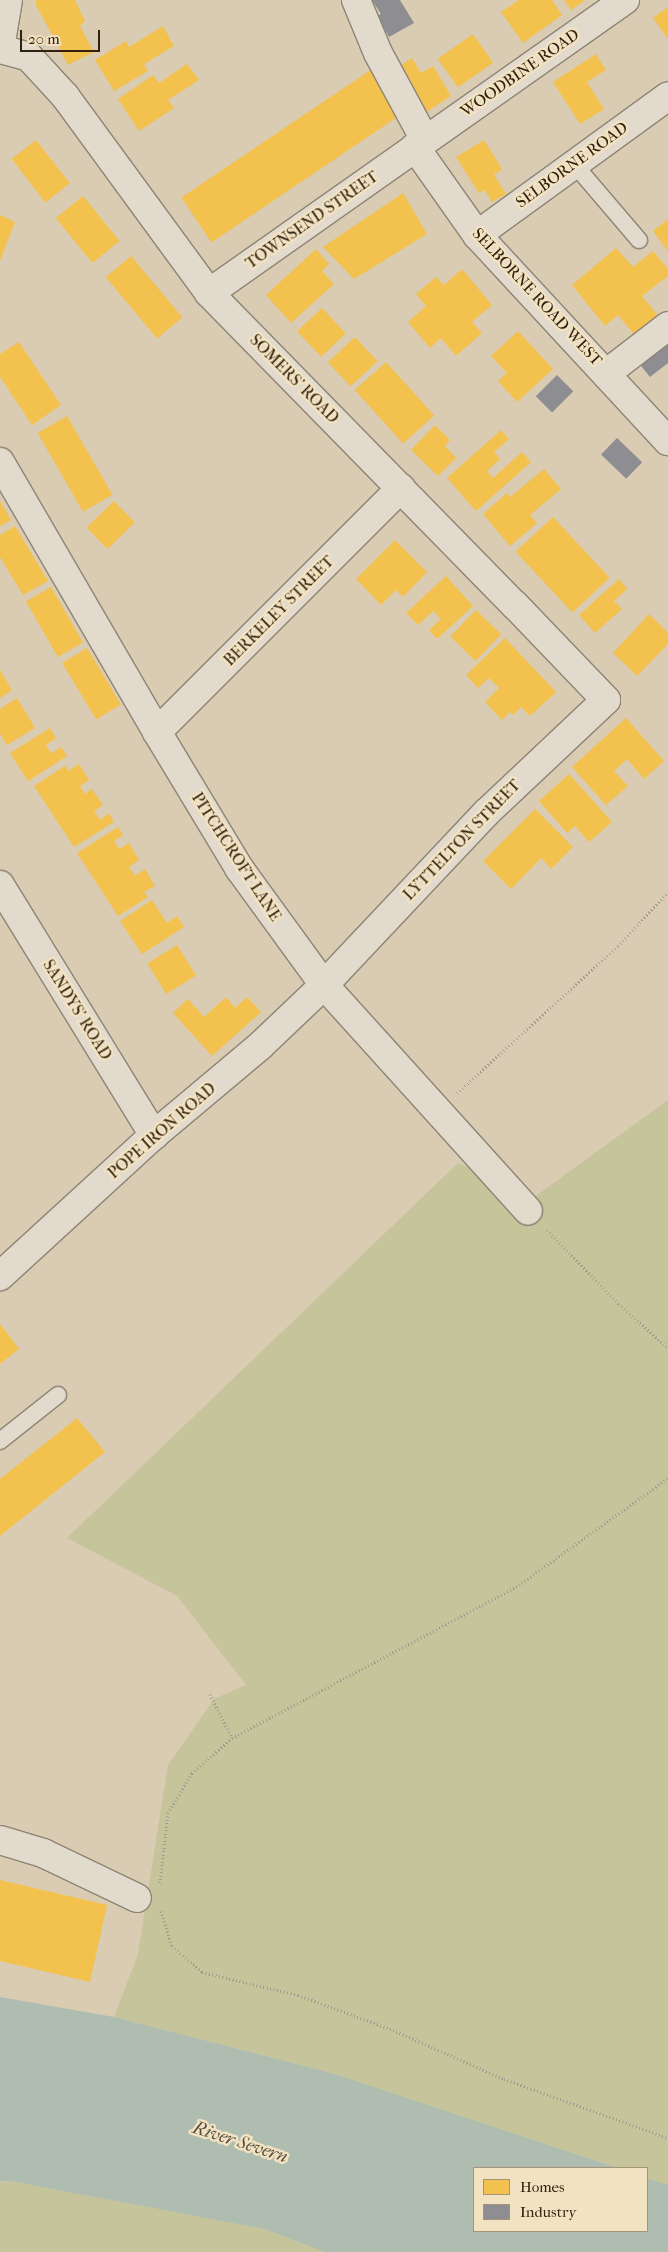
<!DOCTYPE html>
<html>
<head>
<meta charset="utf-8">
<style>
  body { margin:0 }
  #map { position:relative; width:668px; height:2252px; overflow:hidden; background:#daccb2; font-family:"IM FELL French Canon",serif }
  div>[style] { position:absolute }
  .green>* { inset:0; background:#c6c49a }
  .water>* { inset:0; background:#aebdaf }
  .homes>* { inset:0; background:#f2c14e; transform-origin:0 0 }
  .industry>* { inset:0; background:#8d8d92; transform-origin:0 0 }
  .path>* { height:3px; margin-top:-1.5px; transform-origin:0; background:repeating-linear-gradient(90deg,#a09a8e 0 1px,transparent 0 3.5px) }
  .roads { filter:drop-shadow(1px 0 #8e8474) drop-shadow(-1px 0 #8e8474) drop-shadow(0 1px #8e8474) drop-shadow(0 -1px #8e8474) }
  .service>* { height:16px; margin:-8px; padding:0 8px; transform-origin:8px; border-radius:8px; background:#e1dacd }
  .minor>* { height:28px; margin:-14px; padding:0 14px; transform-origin:14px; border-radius:14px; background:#e1dacd }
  span { translate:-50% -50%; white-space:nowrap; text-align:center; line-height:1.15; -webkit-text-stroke:5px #f2e2c2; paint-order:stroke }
  .street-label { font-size:16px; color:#30210d }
  .water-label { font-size:18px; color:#504e3d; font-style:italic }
  .legend { position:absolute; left:473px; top:2167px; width:175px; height:65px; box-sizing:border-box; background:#f2e2c2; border:1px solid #a4957a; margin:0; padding:6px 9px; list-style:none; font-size:15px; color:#30210d }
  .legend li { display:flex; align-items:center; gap:10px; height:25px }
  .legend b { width:25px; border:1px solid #a4957a }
  .scale { position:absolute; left:20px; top:30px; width:80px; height:22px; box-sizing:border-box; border:2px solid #30210d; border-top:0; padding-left:6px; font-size:15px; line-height:18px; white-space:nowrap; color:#30210d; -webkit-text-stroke:4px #f2e2c2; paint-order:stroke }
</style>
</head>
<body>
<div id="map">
  <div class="green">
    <i style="clip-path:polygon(668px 1100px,668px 2185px,647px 2178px,647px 2168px,618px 2168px,335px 2074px,114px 2017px,138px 1954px,168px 1765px,214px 1699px,246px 1685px,177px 1596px,67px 1538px,458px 1163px,533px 1198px)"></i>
    <i style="clip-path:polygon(0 2182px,15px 2182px,264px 2229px,325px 2252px,0 2252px)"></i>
  </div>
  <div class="water">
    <i style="clip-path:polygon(0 1997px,114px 2017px,335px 2074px,618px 2168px,474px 2168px,474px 2231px,647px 2231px,647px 2178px,668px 2185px,668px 2252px,325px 2252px,264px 2229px,15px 2182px,0 2181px)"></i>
  </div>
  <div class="homes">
    <i style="clip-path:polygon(36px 0,75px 0,85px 21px,80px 26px,94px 52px,68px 65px,36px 5px)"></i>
    <i style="clip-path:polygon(519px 0,552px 0,562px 15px,523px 43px,501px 12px)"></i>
    <i style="clip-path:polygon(564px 0,585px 0,571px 10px)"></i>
    <i style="clip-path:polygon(668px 7px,668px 39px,653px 18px)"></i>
    <i style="clip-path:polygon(163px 26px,174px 46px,144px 64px,148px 71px,114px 91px,95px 60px,126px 41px,129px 47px)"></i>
    <i style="left:473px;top:34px;width:35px;height:43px;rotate:55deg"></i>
    <i style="clip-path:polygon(596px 54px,606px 70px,587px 82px,604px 109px,580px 124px,553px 82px)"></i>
    <i style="clip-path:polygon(412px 58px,421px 73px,433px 66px,451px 96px,425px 113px,397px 68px)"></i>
    <i style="clip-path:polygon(187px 64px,199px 80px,168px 100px,174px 108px,139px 131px,118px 99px,153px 75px,159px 83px)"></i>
    <i style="left:372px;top:69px;width:54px;height:230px;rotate:56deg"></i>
    <i style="left:36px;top:140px;width:55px;height:31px;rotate:52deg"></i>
    <i style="clip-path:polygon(484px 140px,502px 169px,494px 175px,506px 194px,492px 202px,485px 190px,479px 193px,456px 157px)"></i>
    <i style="clip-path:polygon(403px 193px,427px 234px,354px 279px,323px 247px)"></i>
    <i style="left:83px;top:196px;width:58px;height:35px;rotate:51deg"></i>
    <i style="clip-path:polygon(0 215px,15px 222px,0 261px)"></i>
    <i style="clip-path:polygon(668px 219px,668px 251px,653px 231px)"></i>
    <i style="clip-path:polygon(616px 248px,633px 267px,653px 251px,668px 269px,668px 276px,642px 296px,660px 318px,636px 337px,618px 315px,605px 326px,572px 285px)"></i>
    <i style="clip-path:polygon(316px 249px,329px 264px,322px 271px,334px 284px,291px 323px,266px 295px)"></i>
    <i style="left:131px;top:256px;width:80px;height:33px;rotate:50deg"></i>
    <i style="clip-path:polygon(462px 269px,492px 305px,472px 322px,482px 333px,456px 356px,441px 338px,430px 348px,408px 322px,426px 306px,416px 294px,436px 277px,444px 285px)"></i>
    <i style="left:322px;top:308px;width:35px;height:34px;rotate:47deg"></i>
    <i style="clip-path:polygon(518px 331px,553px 369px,517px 402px,498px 381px,507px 373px,491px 356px)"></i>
    <i style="left:355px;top:337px;width:33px;height:37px;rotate:47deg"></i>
    <i style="clip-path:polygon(19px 342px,61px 405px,32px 425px,0 377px,0 354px)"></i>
    <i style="left:386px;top:362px;width:72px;height:42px;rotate:48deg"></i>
    <i style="left:67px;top:416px;width:91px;height:34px;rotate:60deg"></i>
    <i style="clip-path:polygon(435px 425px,450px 440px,445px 446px,456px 458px,438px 476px,411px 450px)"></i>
    <i style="clip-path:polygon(501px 430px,509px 439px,494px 452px,500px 459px,487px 471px,493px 478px,522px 452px,531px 462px,476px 511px,447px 478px)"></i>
    <i style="clip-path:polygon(544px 469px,561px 489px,530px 515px,537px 523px,510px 546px,483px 514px,507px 493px,510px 497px)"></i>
    <i style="clip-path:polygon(0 501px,11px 520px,0 526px)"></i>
    <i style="left:114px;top:501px;width:30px;height:38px;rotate:46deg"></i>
    <i style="left:553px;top:517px;width:83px;height:51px;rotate:47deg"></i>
    <i style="clip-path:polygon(15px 526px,48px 581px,23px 595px,0 557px,0 535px)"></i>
    <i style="clip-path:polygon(395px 540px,427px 572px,403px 597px,396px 590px,381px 605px,356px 579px)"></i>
    <i style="clip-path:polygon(446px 576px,473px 606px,437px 639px,429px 630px,441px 619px,433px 611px,418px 625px,406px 613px)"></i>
    <i style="clip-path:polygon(619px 579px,627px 589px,614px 601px,622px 609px,595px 633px,579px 615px)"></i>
    <i style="left:51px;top:587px;width:64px;height:29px;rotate:60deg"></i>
    <i style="left:476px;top:610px;width:35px;height:37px;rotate:44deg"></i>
    <i style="clip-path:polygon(649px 614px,668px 633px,668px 644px,637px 676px,613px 653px)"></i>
    <i style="clip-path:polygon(505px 638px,556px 692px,530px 716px,521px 707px,513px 715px,510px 712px,502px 720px,485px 702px,499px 688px,489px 678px,478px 688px,466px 675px)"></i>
    <i style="left:87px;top:648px;width:66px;height:29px;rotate:59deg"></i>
    <i style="clip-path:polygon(0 670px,12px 690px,0 698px)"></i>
    <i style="clip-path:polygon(17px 698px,35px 728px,7px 745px,0 734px,0 709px)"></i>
    <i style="clip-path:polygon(626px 718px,664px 761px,644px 779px,627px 759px,614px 771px,628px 786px,606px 805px,572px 767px)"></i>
    <i style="clip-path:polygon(50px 728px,56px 738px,46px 745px,49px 750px,52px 753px,61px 747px,67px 756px,28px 781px,10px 753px)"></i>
    <i style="clip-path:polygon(79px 764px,89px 780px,80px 786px,85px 794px,92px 789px,103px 805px,94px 811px,100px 820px,109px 813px,114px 822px,74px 847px,34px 786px,65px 766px,68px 771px)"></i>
    <i style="clip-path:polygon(569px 774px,612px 822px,589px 842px,575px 826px,567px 833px,539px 801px)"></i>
    <i style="clip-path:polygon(535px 809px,573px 847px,551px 869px,541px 858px,511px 889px,483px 861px)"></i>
    <i style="clip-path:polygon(118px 827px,123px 835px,114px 841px,116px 845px,119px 849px,129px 843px,139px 860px,129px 867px,135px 876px,145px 869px,155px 886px,144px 892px,148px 897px,118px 916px,77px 853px)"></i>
    <i style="clip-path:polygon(152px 900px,167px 923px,177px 916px,184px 927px,142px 954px,120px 921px)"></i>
    <i style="left:177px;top:945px;width:36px;height:35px;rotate:58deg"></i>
    <i style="clip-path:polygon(226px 997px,235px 1008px,247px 997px,261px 1012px,212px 1056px,173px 1013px,188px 999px,204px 1017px)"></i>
    <i style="clip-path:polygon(0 1324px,19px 1349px,0 1364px)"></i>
    <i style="clip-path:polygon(77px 1418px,105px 1452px,0 1536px,0 1479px)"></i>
    <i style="clip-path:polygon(0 1880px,107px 1905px,90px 1982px,0 1961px)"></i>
  </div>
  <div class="industry">
    <i style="clip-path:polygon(372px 0,400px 0,414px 23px,389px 37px,377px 16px,381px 14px)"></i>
    <i style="clip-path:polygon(668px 339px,668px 363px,650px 377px,638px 362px)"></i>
    <i style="left:557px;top:375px;width:23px;height:30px;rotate:45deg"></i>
    <i style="left:617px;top:438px;width:35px;height:23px;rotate:44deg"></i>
  </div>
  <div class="path">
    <i style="left:457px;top:1093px;width:218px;rotate:-42.4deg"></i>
    <i style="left:618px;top:946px;width:74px;rotate:-47.2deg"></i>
    <i style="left:547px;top:1230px;width:103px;rotate:45.8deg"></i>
    <i style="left:619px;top:1304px;width:66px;rotate:41.9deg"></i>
    <i style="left:210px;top:1694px;width:49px;rotate:63.4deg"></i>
    <i style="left:160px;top:1883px;width:70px;rotate:-83.5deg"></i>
    <i style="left:168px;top:1813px;width:47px;rotate:-59deg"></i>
    <i style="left:192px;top:1773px;width:53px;rotate:-41.2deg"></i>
    <i style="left:232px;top:1738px;width:322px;rotate:-28deg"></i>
    <i style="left:516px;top:1587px;width:187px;rotate:-35.6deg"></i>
    <i style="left:161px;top:1911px;width:37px;rotate:73deg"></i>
    <i style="left:172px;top:1946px;width:40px;rotate:41deg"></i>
    <i style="left:202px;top:1972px;width:99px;rotate:13.5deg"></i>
    <i style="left:298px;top:1995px;width:101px;rotate:20.2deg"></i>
    <i style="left:393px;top:2030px;width:121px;rotate:23.8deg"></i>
    <i style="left:504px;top:2079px;width:174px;rotate:19.8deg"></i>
  </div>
  <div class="roads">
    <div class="service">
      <i style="left:574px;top:164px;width:100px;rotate:49.5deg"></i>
      <i style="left:0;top:1441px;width:74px;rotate:-38.4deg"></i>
    </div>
    <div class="minor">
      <i style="left:356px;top:0;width:57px;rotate:67.5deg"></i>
      <i style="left:378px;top:53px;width:99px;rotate:61.6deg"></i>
      <i style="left:0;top:48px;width:49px;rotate:-80.5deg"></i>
      <i style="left:0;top:49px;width:30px;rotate:15deg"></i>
      <i style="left:29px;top:57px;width:53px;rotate:47.3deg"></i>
      <i style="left:65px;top:96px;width:244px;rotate:53.8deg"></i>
      <i style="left:209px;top:293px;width:436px;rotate:45.6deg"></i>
      <i style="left:514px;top:604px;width:133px;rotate:46.2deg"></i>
      <i style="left:606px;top:700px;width:165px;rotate:136.7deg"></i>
      <i style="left:486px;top:813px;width:236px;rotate:133.3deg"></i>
      <i style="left:324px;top:985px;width:88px;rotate:136.4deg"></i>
      <i style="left:260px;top:1046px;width:138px;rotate:140deg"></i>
      <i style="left:154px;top:1135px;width:209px;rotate:137.5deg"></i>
      <i style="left:415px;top:147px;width:108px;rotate:54.8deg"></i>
      <i style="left:477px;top:235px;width:281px;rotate:47.2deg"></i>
      <i style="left:477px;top:235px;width:236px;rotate:-36deg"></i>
      <i style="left:209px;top:293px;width:509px;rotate:-35.16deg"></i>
      <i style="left:607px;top:373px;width:77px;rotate:-37.6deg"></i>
      <i style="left:0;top:462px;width:312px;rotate:59.8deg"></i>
      <i style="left:157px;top:732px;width:159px;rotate:58.9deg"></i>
      <i style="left:239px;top:868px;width:145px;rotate:54deg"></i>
      <i style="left:324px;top:985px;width:304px;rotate:47.9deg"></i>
      <i style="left:157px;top:732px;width:345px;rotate:-45deg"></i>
      <i style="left:0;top:885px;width:294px;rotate:58.4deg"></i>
      <i style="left:0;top:1840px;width:45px;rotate:16.8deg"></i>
      <i style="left:43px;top:1853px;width:104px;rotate:25.6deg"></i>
    </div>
  </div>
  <div class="street-label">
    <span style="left:520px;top:73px;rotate:-35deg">WOODBINE ROAD</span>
    <span style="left:572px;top:165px;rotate:-36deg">SELBORNE ROAD</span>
    <span style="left:312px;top:220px;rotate:-35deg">TOWNSEND STREET</span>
    <span style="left:537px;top:297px;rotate:47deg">SELBORNE ROAD WEST</span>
    <span style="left:294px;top:379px;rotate:45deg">SOMERS' ROAD</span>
    <span style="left:279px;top:611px;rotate:-45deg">BERKELEY STREET</span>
    <span style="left:462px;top:840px;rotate:-46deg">LYTTELTON STREET</span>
    <span style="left:236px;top:857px;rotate:57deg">PITCHCROFT LANE</span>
    <span style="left:77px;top:1010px;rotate:58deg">SANDYS' ROAD</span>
    <span style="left:162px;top:1131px;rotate:-41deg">POPE IRON ROAD</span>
  </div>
  <div class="water-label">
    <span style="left:240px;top:2143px;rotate:18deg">River Severn</span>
  </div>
  <ul class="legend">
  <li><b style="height:14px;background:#f2c14e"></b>Homes</li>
  <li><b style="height:14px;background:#8d8d92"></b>Industry</li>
  </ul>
  <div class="scale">20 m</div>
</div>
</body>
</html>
